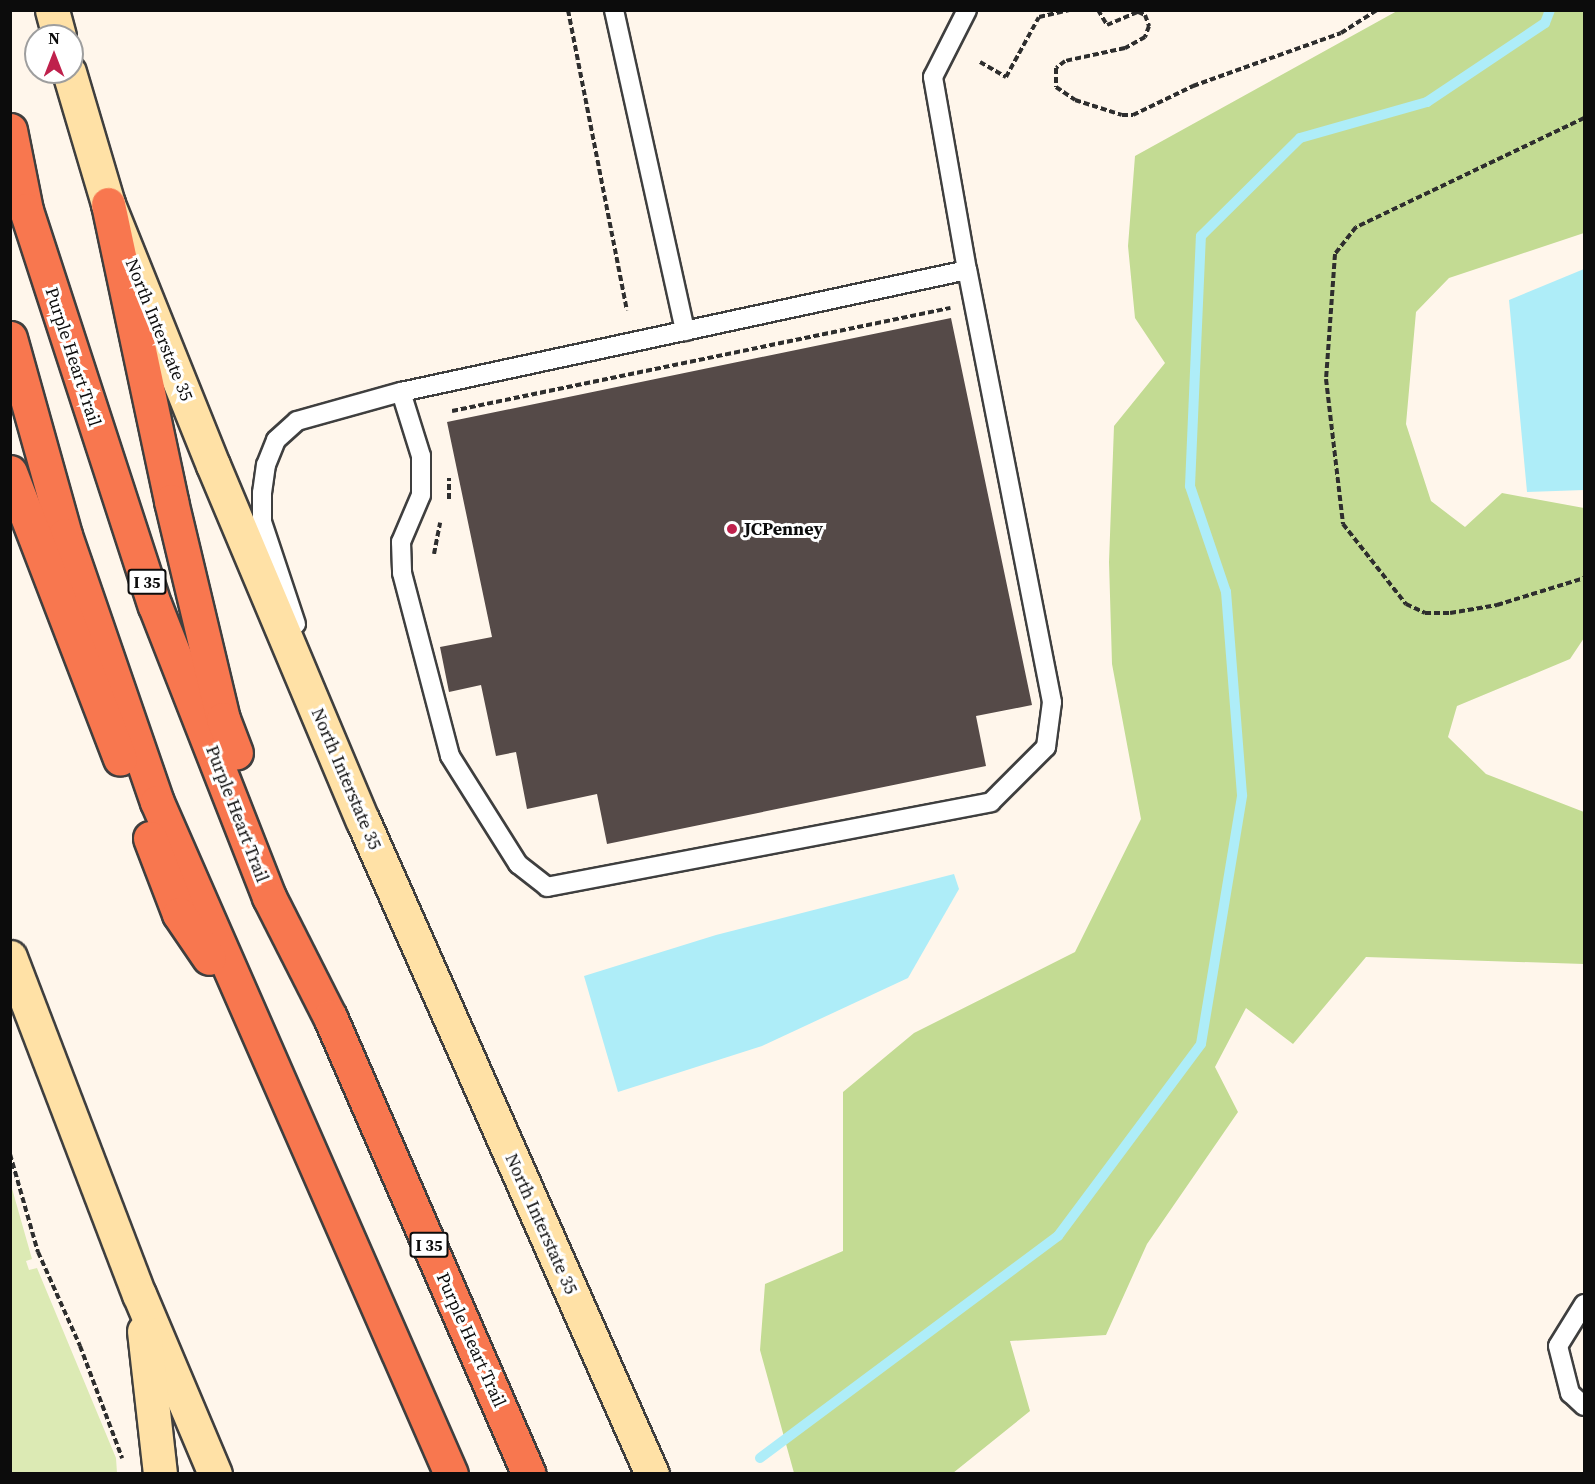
<!DOCTYPE html>
<html>
<head>
<meta charset="utf-8">
<style>
  body { margin:0 }
  #map { position:relative; width:1595px; height:1484px; overflow:hidden; background:#fff6eb; font-family:"Source Serif 4",serif }
  div>[style] { position:absolute }
  .green>* { inset:0; background:#dceab4 }
  .forest>* { inset:0; background:#c3db93 }
  .water>* { inset:0; background:#aeedf8 }
  .stream>* { height:10px; margin:-5px; padding:0 5px; transform-origin:5px; border-radius:5px; background:#aeedf8 }
  .building>* { inset:0; background:#554a48 }
  .path>* { height:4px; margin-top:-2px; transform-origin:0; background:repeating-linear-gradient(90deg,#2e2e2e 0 6px,transparent 0 9px) }
  .roads { filter:drop-shadow(2px 0 #3f3f3f) drop-shadow(-2px 0 #3f3f3f) drop-shadow(0 2px #3f3f3f) drop-shadow(0 -2px #3f3f3f) }
  .service>* { height:18px; margin:-9px; padding:0 9px; transform-origin:9px; border-radius:9px; background:#fff }
  .secondary>* { height:33px; margin:-16.5px; padding:0 16.5px; transform-origin:16.5px; border-radius:16.5px; background:#ffe1a6 }
  .motorway>* { height:33px; margin:-16.5px; padding:0 16.5px; transform-origin:16.5px; border-radius:16.5px; background:#f8774f }
  .dots>* { width:16px; height:16px; translate:-50% -50%; box-sizing:border-box; border:3px solid #fff; border-radius:50% }
  span { translate:-50% -50%; white-space:nowrap; text-align:center; line-height:1.15; -webkit-text-stroke:6px #fff; paint-order:stroke }
  .shield-label span { padding:2px 4px; background:#fff; border:2px solid; border-radius:4px; -webkit-text-stroke-width:0 }
  .shield-label { font-size:16px; color:#0c0c0c; font-weight:700 }
  .street-label { font-size:18px; color:#0c0c0c }
  .poi-label { font-size:18px; color:#0c0c0c; font-weight:700 }
  .left { translate:0 -50%; text-align:left }
  .frame { position:absolute; inset:0; border:12px solid #0c0c0c; pointer-events:none }
  .north { position:absolute; left:24px; top:24px; width:60px; height:60px; box-sizing:border-box; background:#fff; border:2px solid #9e9e9e; border-radius:50%; rotate:0deg; font-size:16px; font-weight:700; line-height:24px; text-align:center; color:#0c0c0c }
  .north::after { content:''; display:block; margin:auto; width:21px; height:27px; background:#bf214c; clip-path:polygon(50% 0,100% 100%,50% 72%,0 100%) }
</style>
</head>
<body>
<div id="map">
  <div class="green">
    <i style="clip-path:polygon(11px 1185px,32px 1259px,26px 1261px,29px 1270px,37px 1268px,116px 1458px,117px 1473px,11px 1473px)"></i>
  </div>
  <div class="forest">
    <i style="clip-path:polygon(1397px 11px,1584px 11px,1584px 233px,1449px 278px,1416px 312px,1406px 424px,1431px 501px,1465px 527px,1502px 493px,1584px 508px,1584px 638px,1570px 659px,1457px 706px,1448px 737px,1486px 774px,1584px 812px,1584px 964px,1366px 957px,1293px 1044px,1246px 1008px,1215px 1067px,1238px 1112px,1147px 1244px,1106px 1335px,1010px 1341px,1030px 1411px,953px 1473px,794px 1473px,760px 1350px,765px 1284px,843px 1251px,843px 1092px,914px 1033px,1075px 952px,1141px 819px,1112px 664px,1109px 562px,1114px 426px,1165px 363px,1135px 318px,1128px 246px,1135px 156px)"></i>
  </div>
  <div class="water">
    <i style="clip-path:polygon(1584px 269px,1584px 490px,1527px 492px,1509px 300px)"></i>
    <i style="clip-path:polygon(954px 874px,959px 889px,908px 978px,762px 1046px,618px 1092px,584px 976px,716px 935px)"></i>
  </div>
  <div class="stream">
    <i style="left:760px;top:1458px;width:372px;rotate:-36.7deg"></i>
    <i style="left:1058px;top:1236px;width:239px;rotate:-53.3deg"></i>
    <i style="left:1201px;top:1044px;width:252px;rotate:-80.6deg"></i>
    <i style="left:1242px;top:795px;width:204px;rotate:-94.5deg"></i>
    <i style="left:1226px;top:592px;width:112px;rotate:-108.8deg"></i>
    <i style="left:1190px;top:486px;width:250px;rotate:-87.5deg"></i>
    <i style="left:1201px;top:236px;width:139px;rotate:-44.7deg"></i>
    <i style="left:1300px;top:138px;width:132px;rotate:-15.8deg"></i>
    <i style="left:1427px;top:102px;width:142px;rotate:-33.8deg"></i>
    <i style="left:1545px;top:23px;width:14px;rotate:-69deg"></i>
  </div>
  <div class="building">
    <i style="clip-path:polygon(951px 318px,1032px 705px,976px 716px,986px 766px,607px 844px,597px 794px,527px 809px,516px 752px,496px 756px,481px 685px,449px 692px,440px 647px,492px 637px,447px 422px)"></i>
  </div>
  <div class="path">
    <i style="left:568px;top:10px;width:306px;rotate:78.9deg"></i>
    <i style="left:1098px;top:10px;width:17px;rotate:59deg"></i>
    <i style="left:1107px;top:25px;width:34px;rotate:-23deg"></i>
    <i style="left:1138px;top:12px;width:8px;rotate:23deg"></i>
    <i style="left:1145px;top:15px;width:12px;rotate:70deg"></i>
    <i style="left:1149px;top:26px;width:12px;rotate:110deg"></i>
    <i style="left:1145px;top:37px;width:23px;rotate:151deg"></i>
    <i style="left:1125px;top:48px;width:61px;rotate:167.8deg"></i>
    <i style="left:1065px;top:61px;width:11px;rotate:142deg"></i>
    <i style="left:1056px;top:68px;width:19px;rotate:90deg"></i>
    <i style="left:1056px;top:87px;width:23px;rotate:34deg"></i>
    <i style="left:1075px;top:100px;width:49px;rotate:17.7deg"></i>
    <i style="left:1122px;top:115px;width:11px"></i>
    <i style="left:1133px;top:115px;width:67px;rotate:-25.8deg"></i>
    <i style="left:1193px;top:86px;width:157px;rotate:-19.7deg"></i>
    <i style="left:1341px;top:33px;width:43px;rotate:-32.6deg"></i>
    <i style="left:980px;top:62px;width:30px;rotate:30deg"></i>
    <i style="left:1006px;top:77px;width:68px;rotate:-61.2deg"></i>
    <i style="left:1039px;top:17px;width:31px;rotate:-13deg"></i>
    <i style="left:1584px;top:118px;width:253px;rotate:154.4deg"></i>
    <i style="left:1356px;top:227px;width:34px;rotate:128deg"></i>
    <i style="left:1335px;top:254px;width:125px;rotate:94.1deg"></i>
    <i style="left:1326px;top:379px;width:146px;rotate:83.3deg"></i>
    <i style="left:1343px;top:524px;width:102px;rotate:51.8deg"></i>
    <i style="left:1406px;top:604px;width:21px;rotate:25deg"></i>
    <i style="left:1425px;top:613px;width:25px"></i>
    <i style="left:1450px;top:613px;width:48px;rotate:-9.7deg"></i>
    <i style="left:1497px;top:605px;width:91px;rotate:-17.2deg"></i>
    <i style="left:452px;top:411px;width:509px;rotate:-11.69deg"></i>
    <i style="left:449px;top:499px;width:21px;rotate:-90deg"></i>
    <i style="left:434px;top:554px;width:32px;rotate:-79deg"></i>
    <i style="left:10px;top:1154px;width:102px;rotate:74.1deg"></i>
    <i style="left:38px;top:1252px;width:103px;rotate:65.9deg"></i>
    <i style="left:80px;top:1346px;width:120px;rotate:69.4deg"></i>
  </div>
  <div class="roads">
    <div class="service">
      <i style="left:614px;top:10px;width:329px;rotate:77.5deg"></i>
      <i style="left:401px;top:392px;width:67px;rotate:72.6deg"></i>
      <i style="left:421px;top:456px;width:39px;rotate:90deg"></i>
      <i style="left:421px;top:495px;width:51px;rotate:113.1deg"></i>
      <i style="left:401px;top:542px;width:31px;rotate:88deg"></i>
      <i style="left:402px;top:573px;width:189px;rotate:75.3deg"></i>
      <i style="left:450px;top:756px;width:128px;rotate:57.8deg"></i>
      <i style="left:518px;top:864px;width:37px;rotate:38deg"></i>
      <i style="left:547px;top:887px;width:452px;rotate:-10.8deg"></i>
      <i style="left:991px;top:802px;width:78px;rotate:-45deg"></i>
      <i style="left:1046px;top:747px;width:45px;rotate:-82.4deg"></i>
      <i style="left:1052px;top:702px;width:440px;rotate:-101.1deg"></i>
      <i style="left:296px;top:624px;width:108px;rotate:-108.4deg"></i>
      <i style="left:262px;top:522px;width:29px;rotate:-90deg"></i>
      <i style="left:262px;top:493px;width:28px;rotate:-82deg"></i>
      <i style="left:266px;top:465px;width:27px;rotate:-68deg"></i>
      <i style="left:276px;top:440px;width:28px;rotate:-42deg"></i>
      <i style="left:297px;top:421px;width:108px;rotate:-15.6deg"></i>
      <i style="left:401px;top:392px;width:579px;rotate:-12.16deg"></i>
      <i style="left:967px;top:270px;width:196px;rotate:-100deg"></i>
      <i style="left:933px;top:77px;width:75px;rotate:-63.1deg"></i>
      <i style="left:1584px;top:1304px;width:49px;rotate:121.8deg"></i>
      <i style="left:1558px;top:1346px;width:49px;rotate:75.7deg"></i>
      <i style="left:1570px;top:1393px;width:19px;rotate:43deg"></i>
    </div>
    <div class="secondary">
      <i style="left:52px;top:10px;width:27px;rotate:75deg"></i>
      <i style="left:69px;top:72px;width:138px;rotate:73.5deg"></i>
      <i style="left:108px;top:204px;width:281px;rotate:68.1deg"></i>
      <i style="left:213px;top:465px;width:386px;rotate:67.2deg"></i>
      <i style="left:363px;top:821px;width:714px;rotate:66.13deg"></i>
      <i style="left:10px;top:957px;width:361px;rotate:69.1deg"></i>
      <i style="left:139px;top:1294px;width:195px;rotate:67.1deg"></i>
      <i style="left:144px;top:1331px;width:144px;rotate:83.6deg"></i>
    </div>
    <div class="motorway">
      <i style="left:10px;top:130px;width:82px;rotate:78.7deg"></i>
      <i style="left:26px;top:210px;width:416px;rotate:72deg"></i>
      <i style="left:155px;top:606px;width:313px;rotate:68.6deg"></i>
      <i style="left:269px;top:897px;width:135px;rotate:63.1deg"></i>
      <i style="left:330px;top:1017px;width:498px;rotate:66.5deg"></i>
      <i style="left:108px;top:204px;width:304px;rotate:78deg"></i>
      <i style="left:171px;top:501px;width:224px;rotate:76.6deg"></i>
      <i style="left:223px;top:719px;width:36px;rotate:69deg"></i>
      <i style="left:10px;top:338px;width:205px;rotate:74.4deg"></i>
      <i style="left:65px;top:535px;width:282px;rotate:71deg"></i>
      <i style="left:157px;top:802px;width:733px;rotate:66.37deg"></i>
      <i style="left:10px;top:472px;width:307px;rotate:69deg"></i>
      <i style="left:150px;top:838px;width:81px;rotate:69.1deg"></i>
      <i style="left:179px;top:914px;width:53px;rotate:55.7deg"></i>
    </div>
  </div>
  <div class="dots">
    <i style="left:732px;top:529px;background:#bf214c"></i>
  </div>
  <div class="shield-label">
    <span style="left:147px;top:582px">I 35</span>
    <span style="left:429px;top:1245px">I 35</span>
  </div>
  <div class="street-label">
    <span style="left:159px;top:330px;rotate:68deg">North Interstate 35</span>
    <span style="left:73px;top:357px;rotate:72deg">Purple Heart Trail</span>
    <span style="left:346px;top:779px;rotate:67deg">North Interstate 35</span>
    <span style="left:237px;top:814px;rotate:69deg">Purple Heart Trail</span>
    <span style="left:541px;top:1224px;rotate:66deg">North Interstate 35</span>
    <span style="left:471px;top:1340px;rotate:66deg">Purple Heart Trail</span>
  </div>
  <div class="poi-label">
    <span class="left" style="left:744px;top:529px">JCPenney</span>
  </div>
  <div class="frame"></div>
  <div class="north">N</div>
</div>
</body>
</html>
